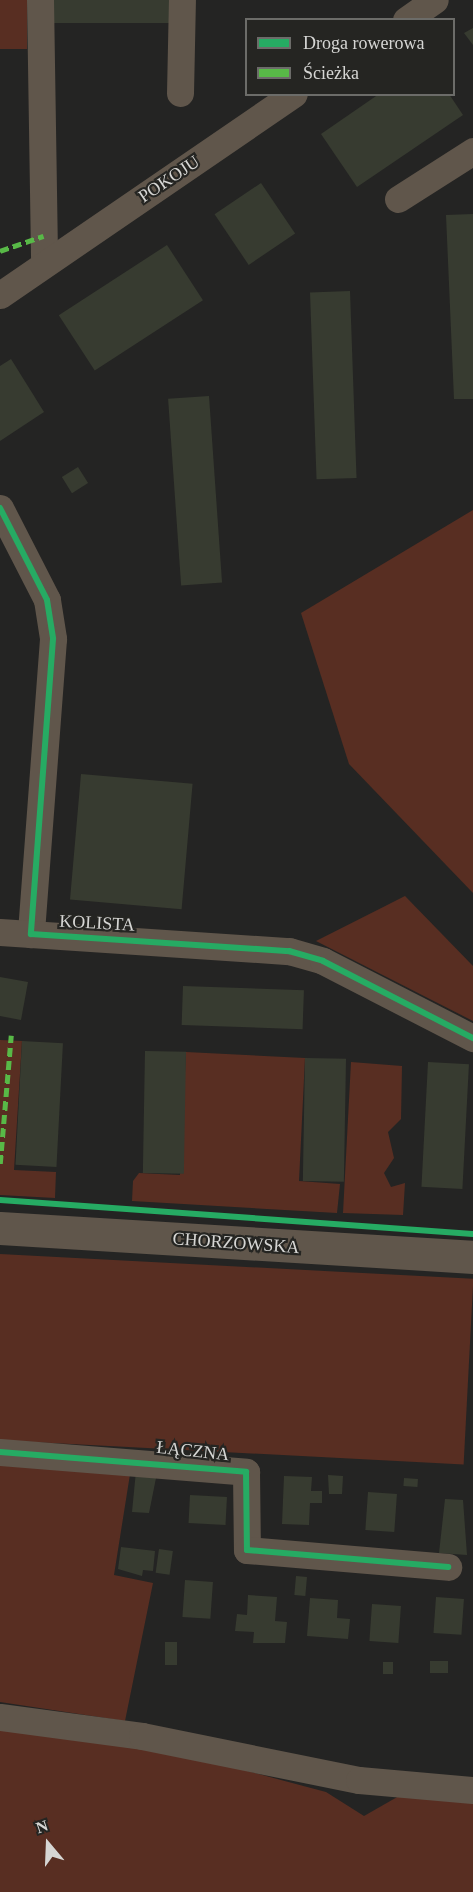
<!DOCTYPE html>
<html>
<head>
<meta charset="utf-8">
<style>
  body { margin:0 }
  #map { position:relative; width:473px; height:1892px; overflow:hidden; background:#242423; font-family:"Times New Roman",serif }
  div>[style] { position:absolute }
  .green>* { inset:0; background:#582e22; transform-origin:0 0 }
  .building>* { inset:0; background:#373b30; transform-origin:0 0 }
  .minor>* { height:27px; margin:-13.5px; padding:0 13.5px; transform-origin:13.5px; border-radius:13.5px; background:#60564b }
  .tertiary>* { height:33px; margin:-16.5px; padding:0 16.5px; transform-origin:16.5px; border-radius:16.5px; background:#60564b }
  .quiet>* { height:4.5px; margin-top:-2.25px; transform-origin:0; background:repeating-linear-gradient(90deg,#58b947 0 9px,transparent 0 13.5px) }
  .cycleway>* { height:6px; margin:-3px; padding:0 3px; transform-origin:3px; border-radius:3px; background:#26ab63 }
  span { translate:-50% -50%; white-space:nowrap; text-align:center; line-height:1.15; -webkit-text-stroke:4.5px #252522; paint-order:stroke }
  .street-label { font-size:18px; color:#d6d6d4 }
  .legend { position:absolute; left:245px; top:18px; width:210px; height:78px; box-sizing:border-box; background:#252522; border:2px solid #6c6c69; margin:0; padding:8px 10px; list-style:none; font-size:18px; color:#d6d6d4 }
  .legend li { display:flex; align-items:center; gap:12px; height:30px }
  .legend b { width:30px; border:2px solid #6c6c69 }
  .north { position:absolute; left:18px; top:1814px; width:60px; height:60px; -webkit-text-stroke:4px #252522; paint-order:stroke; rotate:341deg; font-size:16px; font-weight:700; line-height:24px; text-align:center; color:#d6d6d4 }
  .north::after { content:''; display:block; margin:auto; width:21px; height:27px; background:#d6d6d4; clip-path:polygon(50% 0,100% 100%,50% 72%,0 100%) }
</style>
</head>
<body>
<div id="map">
  <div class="green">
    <i style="left:0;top:0;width:27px;height:49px"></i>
    <i style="clip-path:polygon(473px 510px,473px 893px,349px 764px,301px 613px)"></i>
    <i style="clip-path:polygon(405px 896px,473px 966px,473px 1021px,316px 941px)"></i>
    <i style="clip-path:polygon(0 1040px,22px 1041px,14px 1170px,56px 1172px,55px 1198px,0 1195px)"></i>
    <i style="clip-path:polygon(186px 1052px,305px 1058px,299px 1181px,340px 1184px,337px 1213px,132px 1201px,133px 1181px,139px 1173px,180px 1175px)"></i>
    <i style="clip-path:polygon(351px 1062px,402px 1066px,401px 1119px,388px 1132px,394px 1158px,384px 1173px,391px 1187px,405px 1183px,403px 1215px,343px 1213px)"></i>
    <i style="left:0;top:1254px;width:474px;height:186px;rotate:3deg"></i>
    <i style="clip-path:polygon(0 1459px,131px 1468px,114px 1575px,153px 1583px,125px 1721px,0 1702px)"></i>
    <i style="clip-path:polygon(0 1723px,142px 1743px,326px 1792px,364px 1816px,399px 1796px,473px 1799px,473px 1892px,0 1892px)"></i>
  </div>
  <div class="building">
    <i style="left:54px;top:0;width:119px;height:23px"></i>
    <i style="clip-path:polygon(473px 28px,473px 45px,464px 33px)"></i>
    <i style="clip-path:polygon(379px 94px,449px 94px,463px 115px,357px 187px,321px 134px)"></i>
    <i style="left:261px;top:183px;width:61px;height:56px;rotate:56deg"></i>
    <i style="clip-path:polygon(473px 214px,473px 399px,454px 399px,446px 215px)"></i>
    <i style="left:167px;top:245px;width:66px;height:129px;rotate:57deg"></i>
    <i style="left:350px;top:291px;width:187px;height:40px;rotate:88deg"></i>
    <i style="clip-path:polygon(11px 359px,44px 412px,0 441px,0 366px)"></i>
    <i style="left:209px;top:396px;width:187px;height:41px;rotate:86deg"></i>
    <i style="left:78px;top:467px;width:19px;height:19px;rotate:58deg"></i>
    <i style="left:81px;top:774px;width:112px;height:126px;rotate:5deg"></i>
    <i style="clip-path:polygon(0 977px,28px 982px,21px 1020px,0 1016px)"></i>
    <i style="left:183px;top:986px;width:121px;height:39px;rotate:2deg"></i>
    <i style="left:22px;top:1041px;width:41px;height:124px;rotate:3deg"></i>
    <i style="left:145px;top:1051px;width:41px;height:122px;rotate:1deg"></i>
    <i style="left:305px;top:1058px;width:41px;height:123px;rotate:1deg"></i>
    <i style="left:428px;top:1062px;width:41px;height:125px;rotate:3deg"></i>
    <i style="clip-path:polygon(136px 1471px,157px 1473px,149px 1513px,132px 1512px)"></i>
    <i style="clip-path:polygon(328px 1475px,343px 1476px,342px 1494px,329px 1494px)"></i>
    <i style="clip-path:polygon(284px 1476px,312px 1477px,311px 1491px,322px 1491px,322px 1503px,310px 1503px,309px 1525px,282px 1524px)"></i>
    <i style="left:404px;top:1478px;width:14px;height:8px;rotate:4deg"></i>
    <i style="left:368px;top:1492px;width:29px;height:38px;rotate:4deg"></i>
    <i style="left:190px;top:1495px;width:37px;height:28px;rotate:3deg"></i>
    <i style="clip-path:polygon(445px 1499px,463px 1500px,467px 1555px,439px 1553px)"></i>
    <i style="clip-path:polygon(121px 1547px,155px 1551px,153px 1571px,143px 1570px,142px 1576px,118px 1569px)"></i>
    <i style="left:159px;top:1549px;width:14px;height:24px;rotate:8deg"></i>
    <i style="left:296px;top:1576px;width:11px;height:19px;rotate:5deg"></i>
    <i style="left:185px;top:1580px;width:28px;height:37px;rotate:4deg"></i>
    <i style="clip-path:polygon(248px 1595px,277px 1597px,275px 1621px,287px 1622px,285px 1643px,253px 1643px,254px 1632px,235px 1631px,237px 1614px,247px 1615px)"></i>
    <i style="left:436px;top:1597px;width:28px;height:36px;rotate:4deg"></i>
    <i style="clip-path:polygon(310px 1598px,338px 1600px,337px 1618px,350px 1619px,348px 1639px,307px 1636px)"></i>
    <i style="left:372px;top:1604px;width:29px;height:37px;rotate:4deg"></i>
    <i style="left:165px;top:1642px;width:12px;height:23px"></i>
    <i style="left:430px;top:1661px;width:18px;height:12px"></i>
    <i style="left:383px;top:1662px;width:10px;height:12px"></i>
  </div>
  <div class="minor">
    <i style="left:40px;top:0;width:264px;rotate:89.1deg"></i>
    <i style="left:406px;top:20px;width:35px;rotate:-35deg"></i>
    <i style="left:180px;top:93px;width:93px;rotate:-88.8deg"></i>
    <i style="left:398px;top:199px;width:89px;rotate:-32.6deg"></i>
    <i style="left:0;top:295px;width:356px;rotate:-34.4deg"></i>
    <i style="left:0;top:508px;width:103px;rotate:62.9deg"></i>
    <i style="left:47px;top:600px;width:39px;rotate:81deg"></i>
    <i style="left:53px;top:639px;width:296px;rotate:94.3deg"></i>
    <i style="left:0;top:932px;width:290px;rotate:3.8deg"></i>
    <i style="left:289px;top:951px;width:35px;rotate:16deg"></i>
    <i style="left:323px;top:961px;width:169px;rotate:27.2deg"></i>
    <i style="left:0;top:1452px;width:247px;rotate:4.6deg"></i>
    <i style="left:246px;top:1472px;width:78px;rotate:89.3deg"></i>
    <i style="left:247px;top:1550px;width:202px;rotate:4.8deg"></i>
    <i style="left:0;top:1717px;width:143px;rotate:7.6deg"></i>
    <i style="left:142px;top:1736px;width:221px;rotate:11.5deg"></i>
    <i style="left:359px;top:1780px;width:114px;rotate:5deg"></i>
  </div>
  <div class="tertiary">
    <i style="left:0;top:1228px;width:474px;rotate:3.5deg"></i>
  </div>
  <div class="quiet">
    <i style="left:0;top:251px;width:46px;rotate:-19.2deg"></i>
    <i style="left:0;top:1164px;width:129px;rotate:-85.1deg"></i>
  </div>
  <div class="cycleway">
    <i style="left:0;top:508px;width:103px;rotate:62.9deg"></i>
    <i style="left:47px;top:600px;width:39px;rotate:81deg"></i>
    <i style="left:53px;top:639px;width:296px;rotate:94.3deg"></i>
    <i style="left:31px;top:934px;width:259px;rotate:3.8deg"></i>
    <i style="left:289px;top:951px;width:35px;rotate:16deg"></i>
    <i style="left:323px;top:961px;width:169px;rotate:27.2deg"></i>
    <i style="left:0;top:1200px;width:474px;rotate:4.1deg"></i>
    <i style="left:0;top:1452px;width:247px;rotate:4.6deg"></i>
    <i style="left:246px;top:1472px;width:78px;rotate:89.3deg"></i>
    <i style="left:247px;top:1550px;width:202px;rotate:4.8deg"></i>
  </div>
  <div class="street-label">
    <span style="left:169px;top:179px;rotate:-34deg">POKOJU</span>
    <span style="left:97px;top:923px;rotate:3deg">KOLISTA</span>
    <span style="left:236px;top:1243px;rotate:4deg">CHORZOWSKA</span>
    <span style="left:193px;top:1451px;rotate:6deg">ŁĄCZNA</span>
  </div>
  <ul class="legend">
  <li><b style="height:8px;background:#26ab63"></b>Droga rowerowa</li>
  <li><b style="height:8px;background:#58b947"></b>Ścieżka</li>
  </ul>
  <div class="north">N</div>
</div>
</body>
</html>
